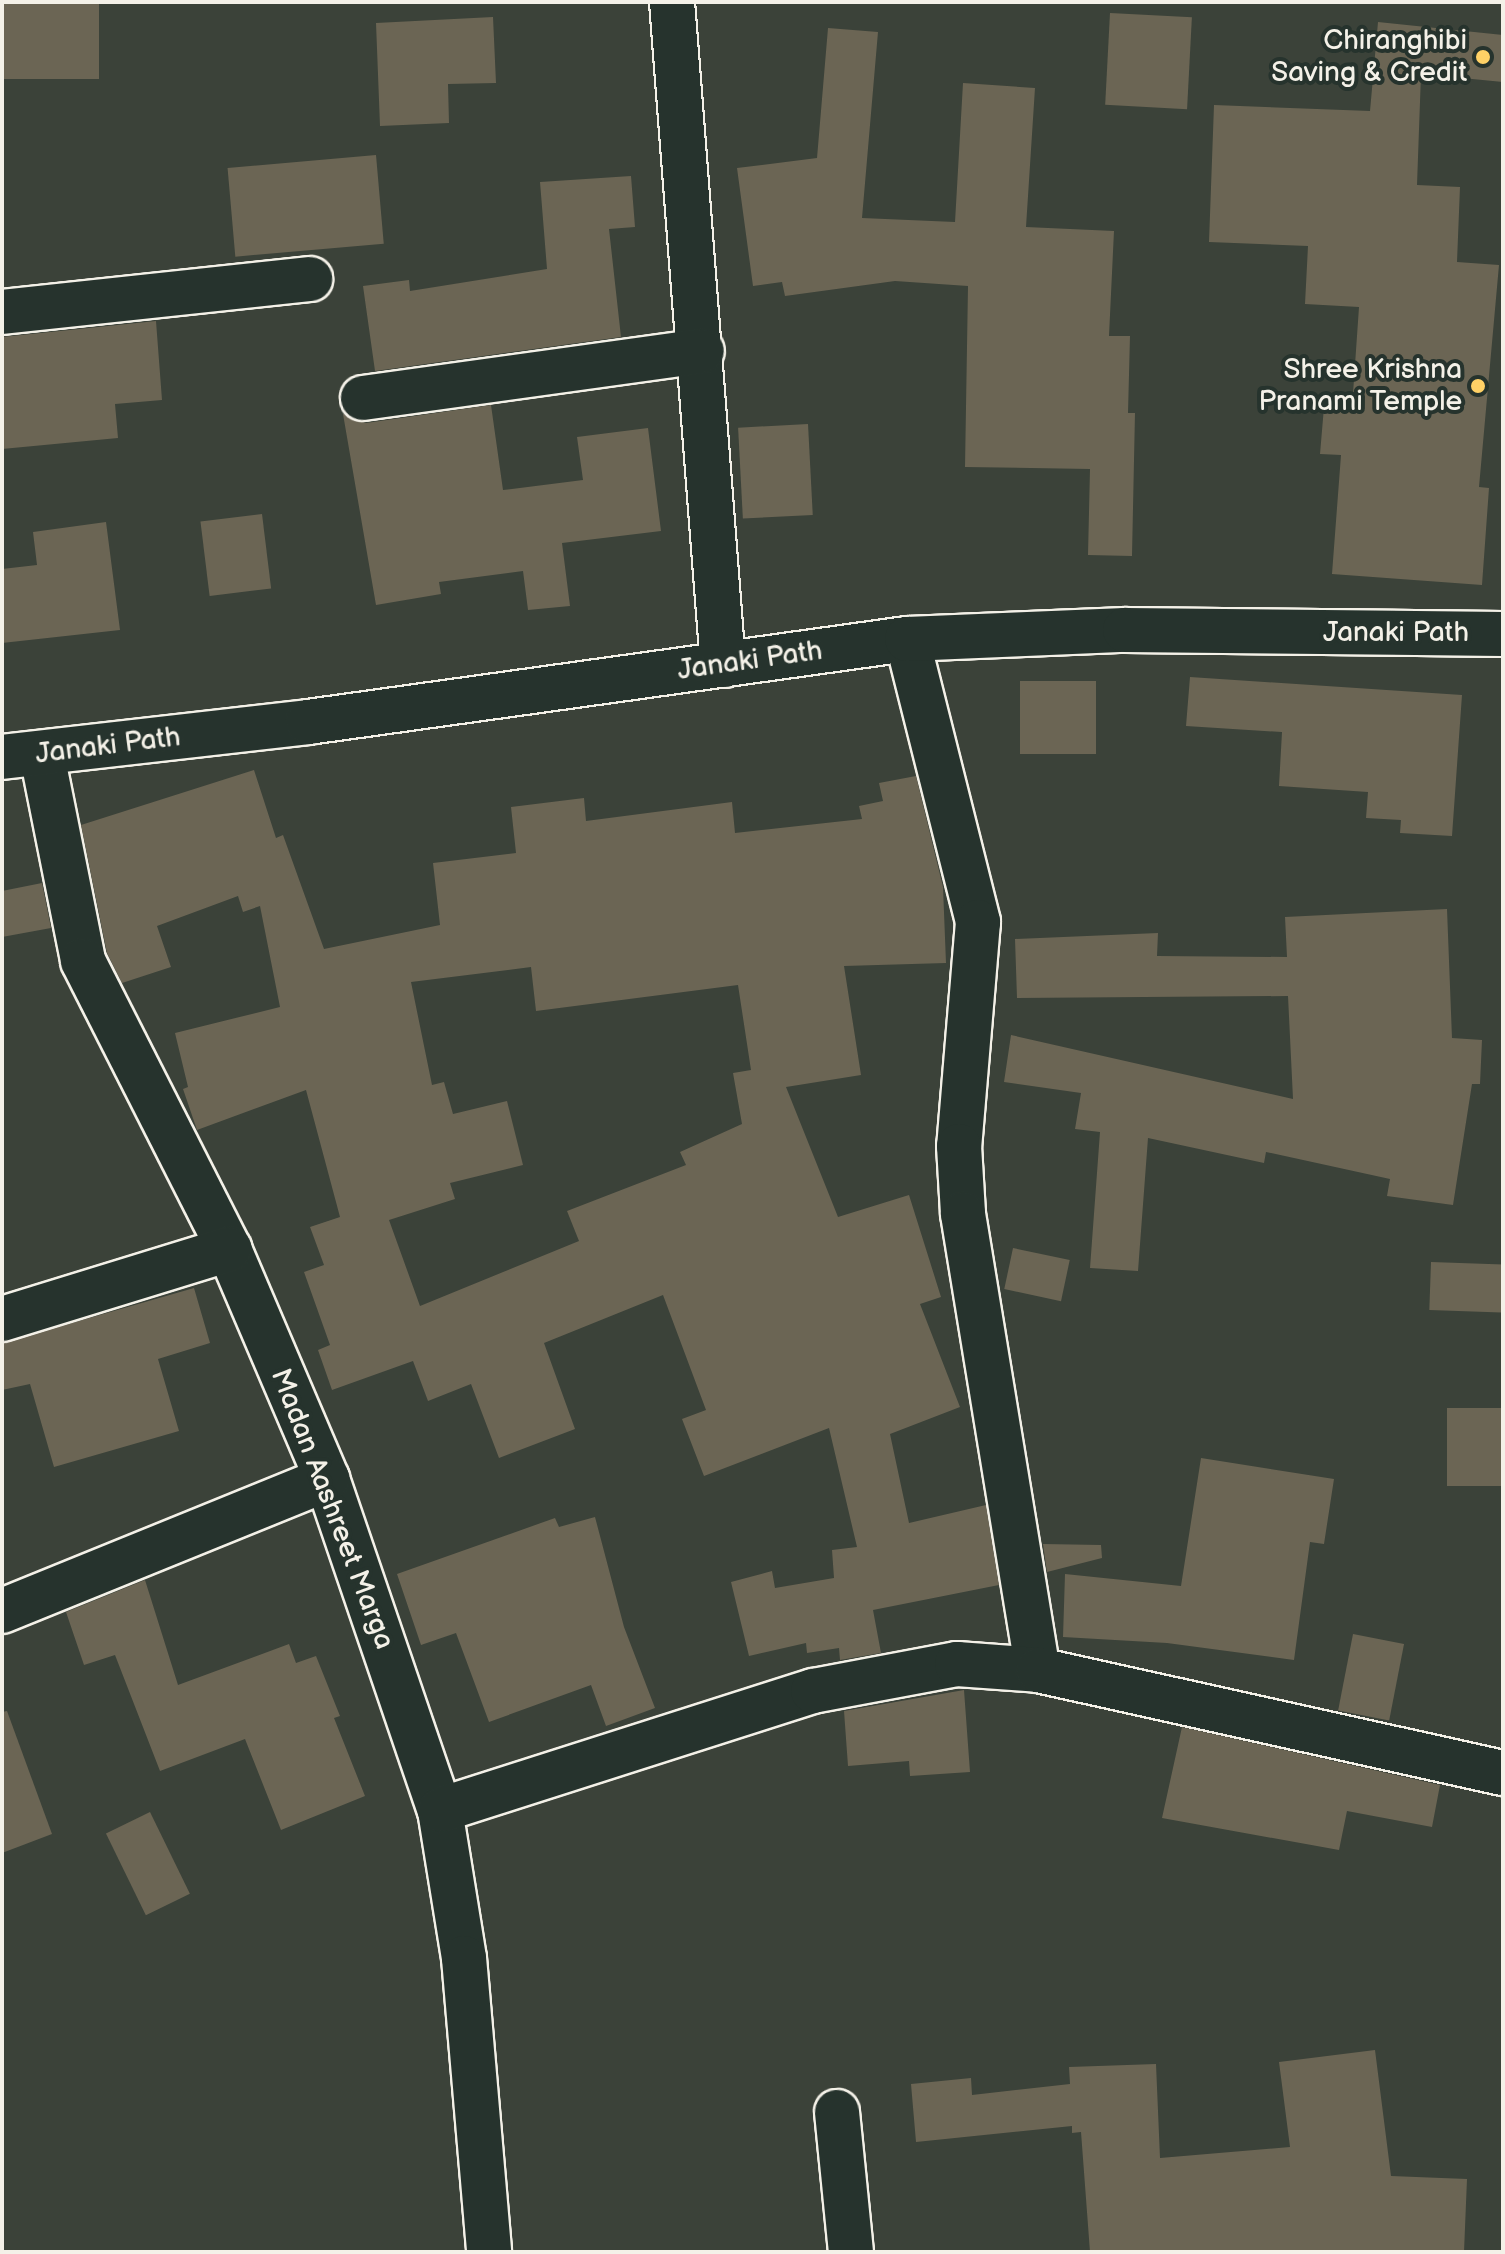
<!DOCTYPE html>
<html>
<head>
<meta charset="utf-8">
<style>
  body { margin:0 }
  #map { position:relative; width:1505px; height:2254px; overflow:hidden; background:#3b4239; font-family:"Balsamiq Sans",sans-serif }
  div>[style] { position:absolute }
  .building>* { inset:0; background:#6b6554; transform-origin:0 0 }
  .roads { filter:drop-shadow(2px 0 #f4f1e8) drop-shadow(-2px 0 #f4f1e8) drop-shadow(0 2px #f4f1e8) drop-shadow(0 -2px #f4f1e8) }
  .minor>* { height:44px; margin:-22px; padding:0 22px; transform-origin:22px; border-radius:22px; background:#26332d }
  .dots>* { width:22px; height:22px; translate:-50% -50%; box-sizing:border-box; border:4px solid #26332d; border-radius:50% }
  span { translate:-50% -50%; white-space:nowrap; text-align:center; line-height:1.15; -webkit-text-stroke:8px #26332d; paint-order:stroke }
  .poi-label { font-size:28px; color:#f4f1e8 }
  .right { translate:-100% -50%; text-align:right }
  .street-label { font-size:28px; color:#f4f1e8 }
  .frame { position:absolute; inset:0; border:4px solid #f4f1e8; pointer-events:none }
</style>
</head>
<body>
<div id="map">
  <div class="building">
    <i style="left:2px;top:2px;width:97px;height:77px"></i>
    <i style="left:1110px;top:13px;width:82px;height:92px;rotate:3deg"></i>
    <i style="clip-path:polygon(493px 17px,496px 83px,448px 84px,449px 123px,380px 126px,376px 23px)"></i>
    <i style="clip-path:polygon(1378px 22px,1503px 35px,1503px 82px,1421px 74px,1417px 185px,1460px 187px,1457px 262px,1499px 265px,1479px 487px,1489px 488px,1482px 585px,1332px 574px,1341px 455px,1320px 454px,1324px 407px,1352px 408px,1359px 307px,1305px 304px,1308px 246px,1209px 242px,1214px 105px,1370px 111px)"></i>
    <i style="clip-path:polygon(828px 28px,878px 32px,862px 218px,955px 222px,963px 83px,1035px 88px,1026px 227px,1114px 231px,1109px 336px,1130px 336px,1128px 413px,1135px 413px,1132px 556px,1088px 555px,1090px 469px,965px 467px,968px 286px,895px 281px,785px 296px,782px 282px,753px 286px,737px 168px,817px 158px)"></i>
    <i style="left:376px;top:155px;width:89px;height:149px;rotate:85deg"></i>
    <i style="clip-path:polygon(631px 176px,635px 227px,609px 229px,621px 337px,375px 371px,363px 286px,409px 280px,410px 291px,547px 269px,540px 182px)"></i>
    <i style="clip-path:polygon(156px 321px,162px 400px,115px 404px,118px 438px,2px 449px,2px 337px)"></i>
    <i style="clip-path:polygon(491px 405px,503px 490px,583px 480px,577px 437px,648px 428px,661px 531px,562px 543px,570px 606px,528px 610px,523px 571px,439px 582px,441px 594px,376px 605px,343px 414px,366px 423px)"></i>
    <i style="left:808px;top:424px;width:91px;height:70px;rotate:87deg"></i>
    <i style="left:262px;top:514px;width:75px;height:62px;rotate:83deg"></i>
    <i style="clip-path:polygon(106px 522px,120px 630px,2px 643px,2px 569px,37px 565px,33px 532px)"></i>
    <i style="clip-path:polygon(1190px 677px,1462px 695px,1452px 836px,1400px 833px,1401px 820px,1366px 818px,1368px 792px,1279px 786px,1282px 732px,1186px 726px)"></i>
    <i style="left:1096px;top:681px;width:73px;height:76px;rotate:90deg"></i>
    <i style="clip-path:polygon(evenodd,254px 770px,276px 838px,283px 835px,324px 949px,440px 925px,433px 863px,516px 853px,511px 807px,584px 798px,586px 821px,732px 802px,735px 833px,862px 819px,859px 806px,883px 801px,879px 783px,916px 776px,943px 887px,946px 963px,844px 966px,861px 1075px,786px 1087px,838px 1217px,909px 1195px,941px 1297px,920px 1304px,960px 1407px,890px 1434px,909px 1523px,986px 1505px,999px 1585px,873px 1610px,881px 1653px,840px 1660px,839px 1648px,807px 1653px,806px 1643px,749px 1656px,731px 1582px,772px 1571px,775px 1588px,834px 1578px,832px 1550px,857px 1547px,829px 1428px,704px 1476px,682px 1419px,706px 1410px,663px 1295px,544px 1343px,575px 1429px,499px 1458px,471px 1384px,428px 1401px,413px 1361px,332px 1390px,318px 1350px,330px 1345px,304px 1272px,324px 1265px,310px 1227px,340px 1217px,306px 1090px,197px 1130px,183px 1089px,188px 1087px,175px 1033px,280px 1007px,260px 906px,243px 912px,238px 896px,157px 926px,171px 967px,122px 983px,107px 953px,81px 825px,254px 770px,531px 967px,536px 1011px,738px 985px,751px 1070px,733px 1073px,742px 1124px,680px 1152px,686px 1165px,567px 1211px,579px 1241px,420px 1306px,389px 1220px,455px 1199px,450px 1183px,523px 1165px,507px 1101px,453px 1114px,444px 1082px,432px 1085px,411px 982px,531px 967px)"></i>
    <i style="clip-path:polygon(42px 883px,51px 928px,2px 937px,2px 891px)"></i>
    <i style="clip-path:polygon(1447px 909px,1452px 1038px,1482px 1040px,1480px 1084px,1472px 1084px,1453px 1205px,1387px 1196px,1390px 1179px,1266px 1152px,1264px 1163px,1148px 1138px,1138px 1271px,1090px 1268px,1100px 1132px,1075px 1129px,1081px 1093px,1004px 1082px,1011px 1035px,1293px 1099px,1288px 996px,1017px 998px,1015px 939px,1158px 933px,1157px 956px,1287px 957px,1285px 917px)"></i>
    <i style="left:1013px;top:1248px;width:58px;height:42px;rotate:12deg"></i>
    <i style="left:1431px;top:1262px;width:72px;height:48px;rotate:2deg"></i>
    <i style="clip-path:polygon(194px 1288px,210px 1343px,158px 1359px,179px 1431px,54px 1467px,30px 1384px,2px 1390px,2px 1343px)"></i>
    <i style="left:1503px;top:1408px;width:78px;height:56px;rotate:90deg"></i>
    <i style="clip-path:polygon(1201px 1458px,1334px 1479px,1324px 1544px,1310px 1542px,1294px 1660px,1167px 1643px,1063px 1637px,1065px 1574px,1181px 1586px)"></i>
    <i style="clip-path:polygon(595px 1517px,624px 1627px,655px 1708px,606px 1726px,591px 1685px,489px 1722px,456px 1633px,421px 1645px,397px 1574px,555px 1518px,559px 1527px)"></i>
    <i style="clip-path:polygon(1043px 1544px,1101px 1545px,1102px 1558px,1047px 1572px)"></i>
    <i style="clip-path:polygon(145px 1580px,178px 1685px,289px 1644px,296px 1663px,316px 1656px,340px 1716px,334px 1718px,365px 1796px,281px 1830px,245px 1739px,160px 1771px,115px 1655px,84px 1665px,66px 1612px)"></i>
    <i style="left:1353px;top:1634px;width:52px;height:78px;rotate:11deg"></i>
    <i style="clip-path:polygon(964px 1690px,970px 1772px,910px 1776px,909px 1761px,848px 1766px,844px 1711px)"></i>
    <i style="clip-path:polygon(7px 1711px,52px 1834px,2px 1853px,2px 1712px)"></i>
    <i style="clip-path:polygon(1182px 1727px,1440px 1785px,1432px 1827px,1347px 1811px,1339px 1850px,1162px 1818px)"></i>
    <i style="left:150px;top:1812px;width:91px;height:49px;rotate:64deg"></i>
    <i style="clip-path:polygon(1375px 2050px,1391px 2176px,1467px 2179px,1464px 2252px,1090px 2252px,1081px 2132px,1072px 2133px,1072px 2126px,916px 2142px,911px 2084px,971px 2078px,972px 2095px,1070px 2084px,1069px 2067px,1156px 2064px,1160px 2158px,1290px 2147px,1279px 2062px)"></i>
  </div>
  <div class="roads">
    <div class="minor">
      <i style="left:672px;top:2px;width:665px;rotate:85.6deg"></i>
      <i style="left:2px;top:312px;width:310px;rotate:-6.1deg"></i>
      <i style="left:363px;top:398px;width:342px;rotate:-7.9deg"></i>
      <i style="left:907px;top:639px;width:292px;rotate:75.9deg"></i>
      <i style="left:978px;top:922px;width:225px;rotate:94.8deg"></i>
      <i style="left:959px;top:1146px;width:68px;rotate:86.6deg"></i>
      <i style="left:963px;top:1214px;width:462px;rotate:80.7deg"></i>
      <i style="left:42px;top:755px;width:210px;rotate:78.7deg"></i>
      <i style="left:83px;top:961px;width:323px;rotate:63.1deg"></i>
      <i style="left:229px;top:1249px;width:250px;rotate:66.9deg"></i>
      <i style="left:327px;top:1479px;width:350px;rotate:71.2deg"></i>
      <i style="left:440px;top:1810px;width:150px;rotate:80.8deg"></i>
      <i style="left:464px;top:1958px;width:295px;rotate:85.1deg"></i>
      <i style="left:2px;top:757px;width:308px;rotate:-6.5deg"></i>
      <i style="left:308px;top:722px;width:605px;rotate:-7.89deg"></i>
      <i style="left:907px;top:639px;width:218px;rotate:-2.4deg"></i>
      <i style="left:1125px;top:630px;width:378px;rotate:0.6deg"></i>
      <i style="left:2px;top:1319px;width:238px;rotate:-17.1deg"></i>
      <i style="left:2px;top:1611px;width:351px;rotate:-22.1deg"></i>
      <i style="left:440px;top:1810px;width:392px;rotate:-17.7deg"></i>
      <i style="left:813px;top:1691px;width:147px;rotate:-10.6deg"></i>
      <i style="left:957px;top:1664px;width:81px;rotate:4.2deg"></i>
      <i style="left:1038px;top:1670px;width:476px;rotate:12.5deg"></i>
      <i style="left:837px;top:2112px;width:141px;rotate:84.3deg"></i>
    </div>
  </div>
  <div class="dots">
    <i style="left:1483px;top:57px;background:#ffd166"></i>
    <i style="left:1478px;top:386px;background:#ffd166"></i>
  </div>
  <div class="poi-label">
    <span class="right" style="left:1467px;top:57px">Chiranghibi<br>Saving &amp; Credit</span>
    <span class="right" style="left:1462px;top:386px">Shree Krishna<br>Pranami Temple</span>
  </div>
  <div class="street-label">
    <span style="left:1396px;top:633px">Janaki Path</span>
    <span style="left:750px;top:661px;rotate:-8deg">Janaki Path</span>
    <span style="left:108px;top:746px;rotate:-7deg">Janaki Path</span>
    <span style="left:332px;top:1509px;rotate:69deg">Madan Aashreet Marga</span>
  </div>
  <div class="frame"></div>
</div>
</body>
</html>
